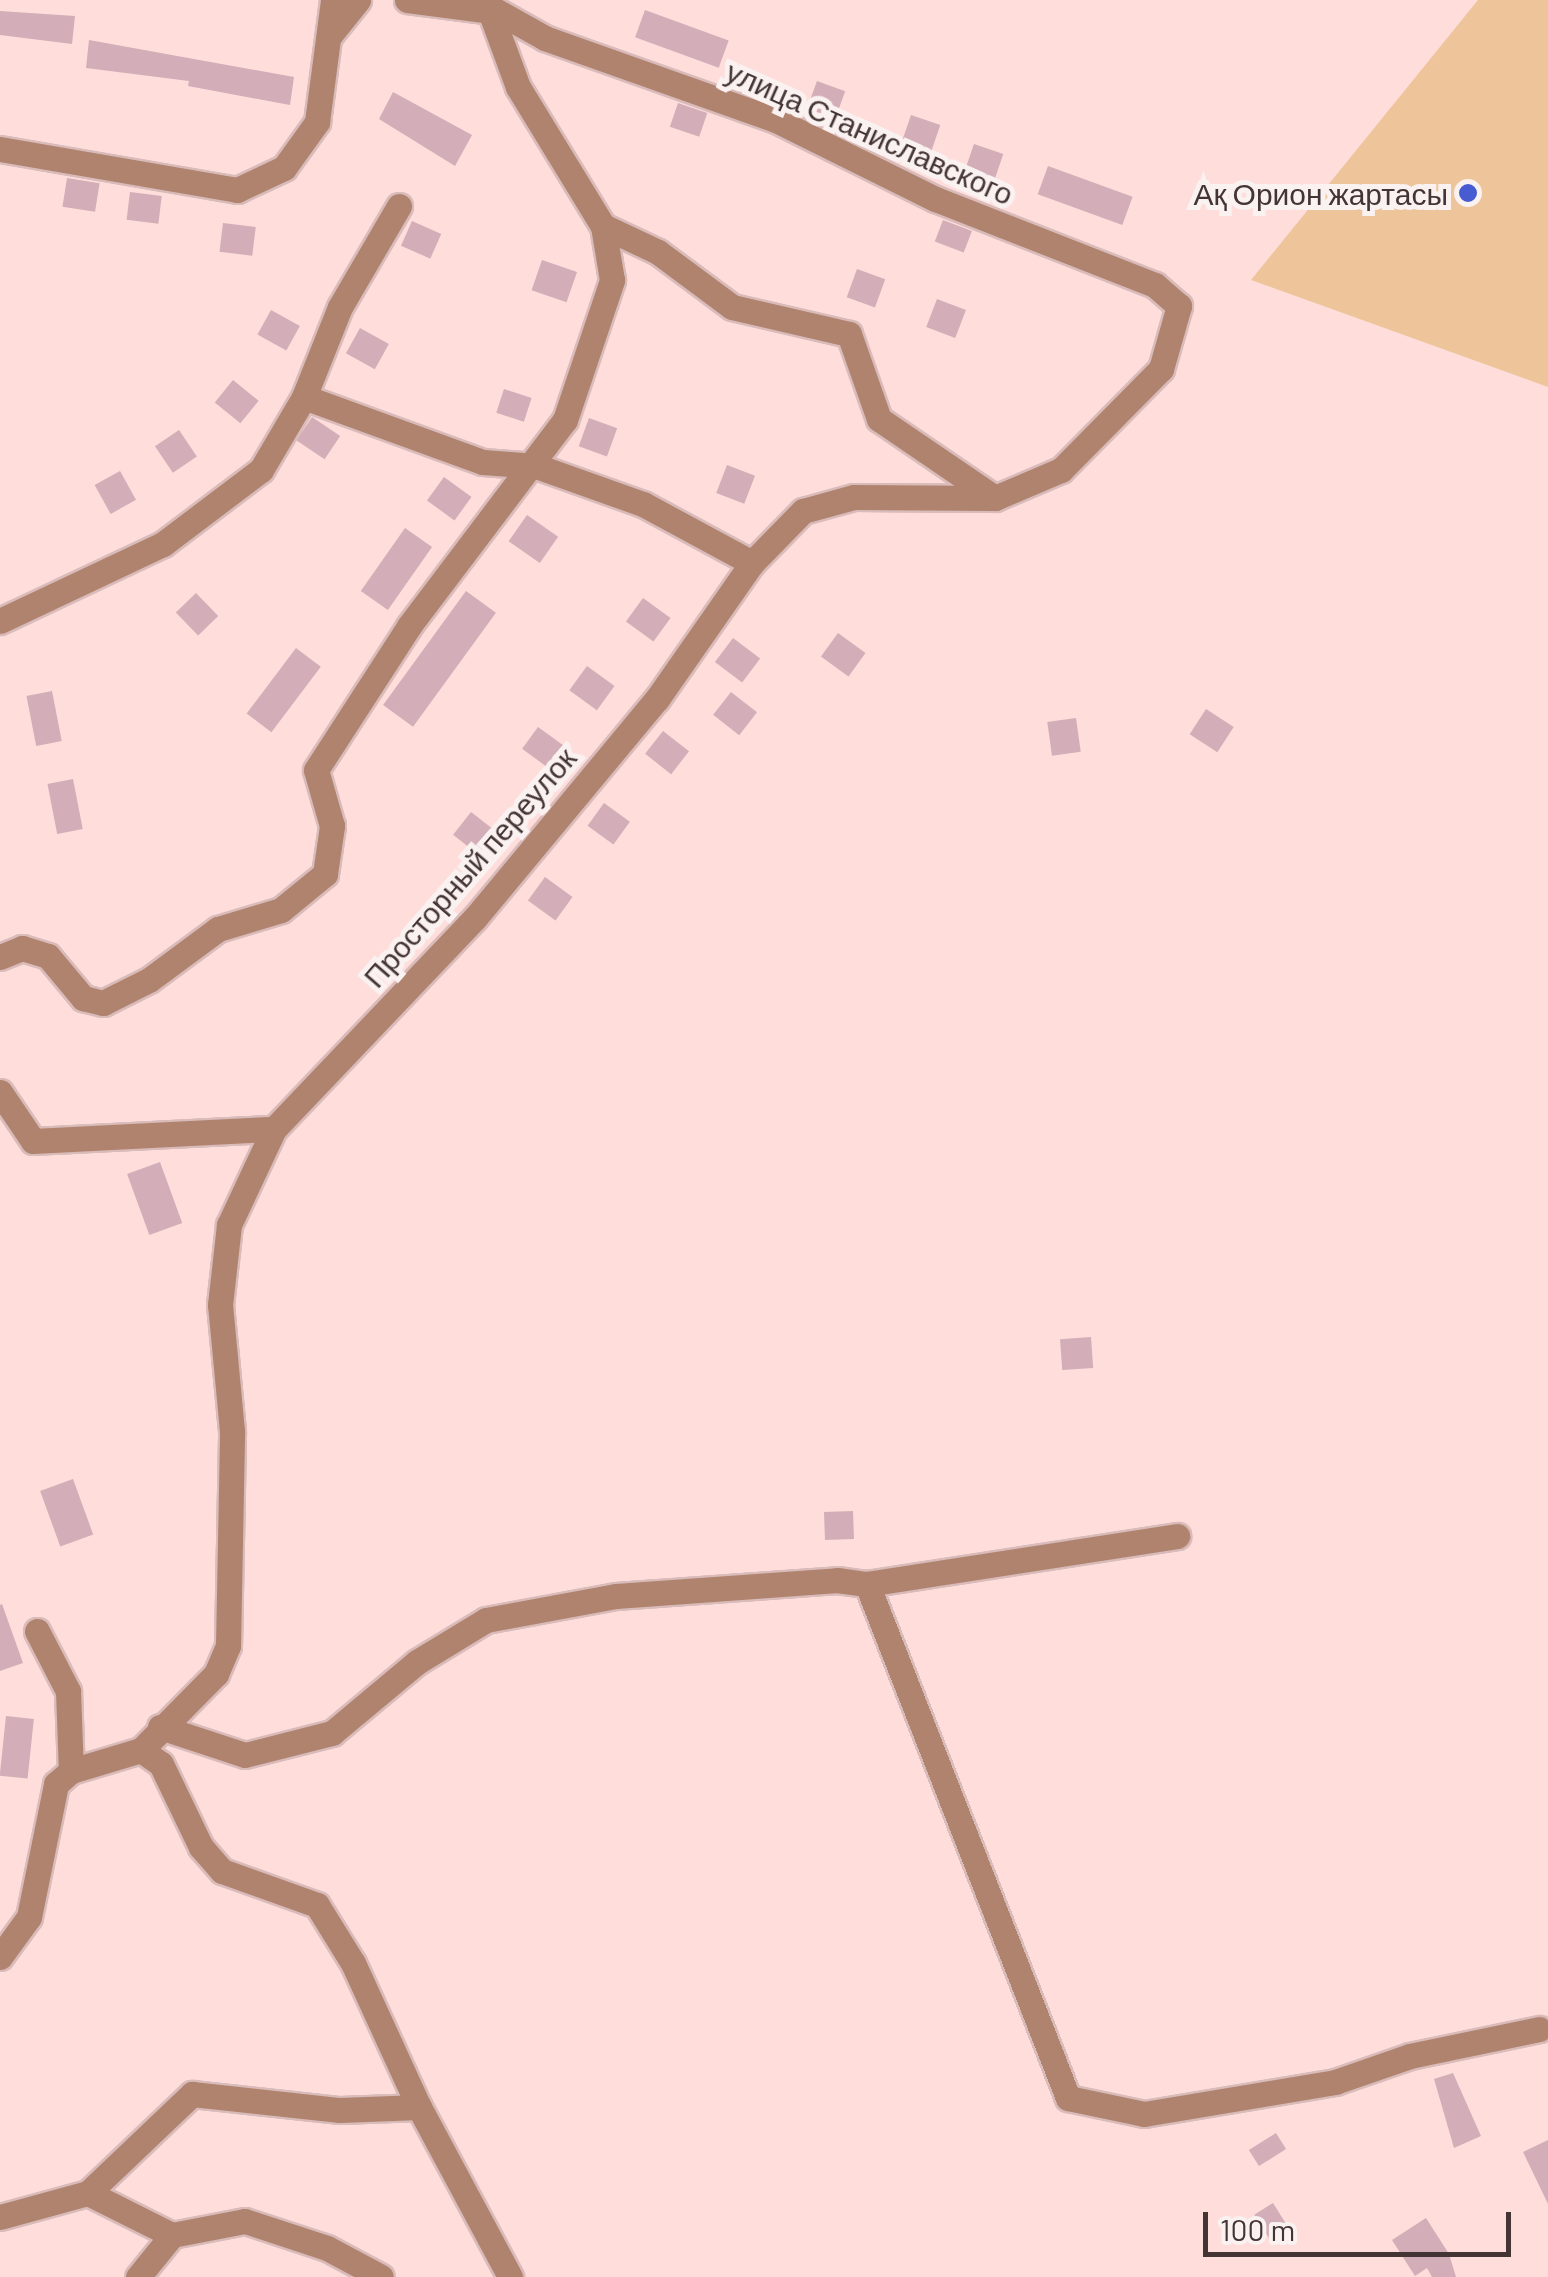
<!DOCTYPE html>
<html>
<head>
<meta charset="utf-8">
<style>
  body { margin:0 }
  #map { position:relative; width:1548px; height:2277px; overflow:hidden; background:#fedddb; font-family:Barlow,sans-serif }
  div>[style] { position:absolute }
  .green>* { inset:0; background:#eec59a }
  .building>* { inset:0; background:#d3adb7; transform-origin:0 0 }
  .roads { filter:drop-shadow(2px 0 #d9bbba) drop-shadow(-2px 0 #d9bbba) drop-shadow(0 2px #d9bbba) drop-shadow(0 -2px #d9bbba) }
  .minor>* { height:25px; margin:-12.5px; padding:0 12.5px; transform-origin:12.5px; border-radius:12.5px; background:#b0836f }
  .dots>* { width:28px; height:28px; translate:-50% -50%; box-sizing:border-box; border:5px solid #faf1f1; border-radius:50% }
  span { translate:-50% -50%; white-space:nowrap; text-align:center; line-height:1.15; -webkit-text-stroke:10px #faf1f1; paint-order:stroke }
  .street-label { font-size:30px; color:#443534 }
  .poi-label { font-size:30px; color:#443534 }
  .right { translate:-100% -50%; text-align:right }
  .scale { position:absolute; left:1203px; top:2212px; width:308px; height:45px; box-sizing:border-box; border:5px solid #443534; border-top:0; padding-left:12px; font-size:30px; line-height:35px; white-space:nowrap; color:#443534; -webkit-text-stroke:8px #faf1f1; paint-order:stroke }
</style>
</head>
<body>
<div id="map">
  <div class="green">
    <i style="clip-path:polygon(1478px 0,1548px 0,1548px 387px,1251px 280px)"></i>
  </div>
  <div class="building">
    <i style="left:645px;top:10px;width:89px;height:29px;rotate:20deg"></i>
    <i style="clip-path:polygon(0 11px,75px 16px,72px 44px,0 35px)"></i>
    <i style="clip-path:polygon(89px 40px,294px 77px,290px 105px,188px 86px,189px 81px,86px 68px)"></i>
    <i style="left:817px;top:81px;width:30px;height:29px;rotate:20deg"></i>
    <i style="clip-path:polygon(393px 92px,472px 135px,455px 166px,379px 119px)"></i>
    <i style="left:678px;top:103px;width:31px;height:25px;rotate:19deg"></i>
    <i style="left:911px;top:115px;width:31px;height:29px;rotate:19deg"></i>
    <i style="left:974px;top:144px;width:31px;height:30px;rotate:19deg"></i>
    <i style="left:1048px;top:166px;width:90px;height:30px;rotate:20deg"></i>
    <i style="left:67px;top:178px;width:33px;height:29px;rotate:9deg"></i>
    <i style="left:130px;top:192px;width:32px;height:28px;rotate:7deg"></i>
    <i style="left:943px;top:220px;width:31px;height:23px;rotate:21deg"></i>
    <i style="left:412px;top:221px;width:32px;height:27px;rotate:24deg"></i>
    <i style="left:223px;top:223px;width:33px;height:29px;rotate:7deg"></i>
    <i style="left:542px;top:260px;width:37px;height:32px;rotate:19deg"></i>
    <i style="left:857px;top:269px;width:30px;height:30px;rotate:20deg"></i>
    <i style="left:937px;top:299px;width:31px;height:30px;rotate:21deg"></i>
    <i style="left:271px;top:310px;width:33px;height:28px;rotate:29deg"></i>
    <i style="left:360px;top:328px;width:33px;height:29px;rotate:29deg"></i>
    <i style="left:233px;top:380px;width:33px;height:29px;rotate:39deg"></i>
    <i style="left:504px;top:389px;width:29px;height:25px;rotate:18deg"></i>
    <i style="left:312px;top:417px;width:34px;height:28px;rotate:34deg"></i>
    <i style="left:589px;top:418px;width:30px;height:30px;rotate:20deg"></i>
    <i style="left:179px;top:430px;width:32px;height:29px;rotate:56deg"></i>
    <i style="left:727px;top:465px;width:30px;height:30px;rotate:21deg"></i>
    <i style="left:120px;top:471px;width:33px;height:29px;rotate:61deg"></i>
    <i style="left:444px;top:477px;width:34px;height:29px;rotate:36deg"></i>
    <i style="left:527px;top:515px;width:38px;height:32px;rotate:35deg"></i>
    <i style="left:405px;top:528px;width:33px;height:77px;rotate:35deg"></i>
    <i style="left:466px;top:591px;width:37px;height:141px;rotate:36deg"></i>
    <i style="left:196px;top:593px;width:32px;height:28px;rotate:46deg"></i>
    <i style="left:643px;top:598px;width:34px;height:29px;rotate:36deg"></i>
    <i style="left:838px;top:633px;width:34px;height:29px;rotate:36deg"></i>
    <i style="left:733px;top:638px;width:34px;height:30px;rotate:37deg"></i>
    <i style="left:296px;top:648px;width:31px;height:82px;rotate:37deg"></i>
    <i style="left:587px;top:666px;width:34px;height:30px;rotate:36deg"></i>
    <i style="left:52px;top:691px;width:51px;height:26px;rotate:79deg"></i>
    <i style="left:731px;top:692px;width:33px;height:29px;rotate:38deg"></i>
    <i style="left:1206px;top:709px;width:33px;height:30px;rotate:33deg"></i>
    <i style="left:1076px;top:718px;width:34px;height:29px;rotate:82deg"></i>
    <i style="left:538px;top:727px;width:32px;height:27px;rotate:36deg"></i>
    <i style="left:663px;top:731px;width:33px;height:29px;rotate:38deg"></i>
    <i style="left:73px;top:779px;width:51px;height:26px;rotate:79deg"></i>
    <i style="left:604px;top:803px;width:32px;height:28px;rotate:36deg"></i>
    <i style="left:471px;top:812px;width:33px;height:29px;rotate:38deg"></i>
    <i style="left:545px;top:877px;width:34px;height:29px;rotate:36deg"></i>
    <i style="left:160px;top:1162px;width:65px;height:35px;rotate:70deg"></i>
    <i style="left:1091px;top:1337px;width:31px;height:31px;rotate:86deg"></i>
    <i style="left:73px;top:1479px;width:59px;height:35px;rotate:70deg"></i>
    <i style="left:853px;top:1511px;width:28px;height:29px;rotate:88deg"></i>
    <i style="clip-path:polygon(2px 1604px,23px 1663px,0 1671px,0 1605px)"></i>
    <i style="left:6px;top:1716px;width:28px;height:60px;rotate:6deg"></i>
    <i style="clip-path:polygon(1453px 2073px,1481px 2136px,1454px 2148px,1434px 2079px)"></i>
    <i style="left:1276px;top:2133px;width:19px;height:32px;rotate:58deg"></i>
    <i style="clip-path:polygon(1548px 2140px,1548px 2204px,1523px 2152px)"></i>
    <i style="left:1273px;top:2203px;width:32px;height:22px;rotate:58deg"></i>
    <i style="clip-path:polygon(1426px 2218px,1449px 2254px,1456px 2277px,1432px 2277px,1427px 2268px,1415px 2276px,1392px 2240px)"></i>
  </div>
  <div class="roads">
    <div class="minor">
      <i style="left:407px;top:0;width:84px;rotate:7.5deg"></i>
      <i style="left:490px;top:11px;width:81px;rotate:69.8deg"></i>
      <i style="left:518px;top:87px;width:163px;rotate:58.6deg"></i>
      <i style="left:603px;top:226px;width:61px;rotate:25.3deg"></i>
      <i style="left:658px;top:252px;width:92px;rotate:36.6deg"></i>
      <i style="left:732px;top:307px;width:120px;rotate:13deg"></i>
      <i style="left:849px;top:334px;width:90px;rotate:70.6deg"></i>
      <i style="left:879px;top:419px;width:140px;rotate:34.3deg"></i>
      <i style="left:330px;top:35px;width:45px;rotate:-51.3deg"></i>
      <i style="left:0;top:149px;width:241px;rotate:9.8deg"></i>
      <i style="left:237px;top:190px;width:52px;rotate:-25.1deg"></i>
      <i style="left:284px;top:168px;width:57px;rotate:-54.3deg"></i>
      <i style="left:317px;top:122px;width:123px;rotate:-82.5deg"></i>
      <i style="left:304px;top:397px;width:190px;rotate:20deg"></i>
      <i style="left:483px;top:462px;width:53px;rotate:4.3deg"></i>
      <i style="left:536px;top:466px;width:114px;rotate:19.6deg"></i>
      <i style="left:643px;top:504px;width:124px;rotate:28.4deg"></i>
      <i style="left:0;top:621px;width:180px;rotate:-25.3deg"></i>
      <i style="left:163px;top:544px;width:123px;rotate:-37.1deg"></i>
      <i style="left:261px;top:470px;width:85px;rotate:-59.5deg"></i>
      <i style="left:304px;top:397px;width:97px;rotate:-68.2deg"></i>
      <i style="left:340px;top:307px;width:117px;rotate:-59.7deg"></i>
      <i style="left:0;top:957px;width:24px;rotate:-22deg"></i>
      <i style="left:22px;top:948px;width:27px;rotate:17deg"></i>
      <i style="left:48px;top:956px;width:55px;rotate:50.2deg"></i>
      <i style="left:83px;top:998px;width:21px;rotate:14deg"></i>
      <i style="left:103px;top:1003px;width:51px;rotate:-26.6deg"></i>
      <i style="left:149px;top:980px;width:86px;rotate:-36.5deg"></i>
      <i style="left:218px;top:929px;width:66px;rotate:-16.8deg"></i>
      <i style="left:281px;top:910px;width:57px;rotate:-39.3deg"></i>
      <i style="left:325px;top:874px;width:49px;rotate:-81.7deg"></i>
      <i style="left:332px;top:826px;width:58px;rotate:-105.9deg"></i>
      <i style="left:316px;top:770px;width:171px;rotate:-57.1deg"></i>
      <i style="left:409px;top:626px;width:258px;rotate:-52.9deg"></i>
      <i style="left:565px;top:420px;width:148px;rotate:-71.4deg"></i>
      <i style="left:612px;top:280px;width:55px;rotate:-99.5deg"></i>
      <i style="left:0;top:1092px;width:59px;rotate:56deg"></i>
      <i style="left:33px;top:1141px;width:241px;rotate:-2.9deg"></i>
      <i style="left:867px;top:1584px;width:552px;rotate:68.64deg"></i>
      <i style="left:1068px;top:2098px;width:78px;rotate:11.9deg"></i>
      <i style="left:1144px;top:2114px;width:194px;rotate:-9.5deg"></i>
      <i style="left:1335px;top:2082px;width:79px;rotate:-19.1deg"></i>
      <i style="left:1410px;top:2056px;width:132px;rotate:-11.8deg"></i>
      <i style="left:37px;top:1631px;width:68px;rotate:62.7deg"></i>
      <i style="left:68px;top:1691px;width:80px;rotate:87.9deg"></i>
      <i style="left:160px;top:1727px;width:89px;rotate:18.2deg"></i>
      <i style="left:245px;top:1755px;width:90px;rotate:-14.2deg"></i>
      <i style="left:332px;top:1733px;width:111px;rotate:-39.9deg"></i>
      <i style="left:417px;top:1662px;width:81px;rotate:-31.3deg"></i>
      <i style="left:486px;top:1620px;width:132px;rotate:-10.5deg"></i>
      <i style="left:616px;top:1596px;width:222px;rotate:-4.1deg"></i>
      <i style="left:837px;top:1580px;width:30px;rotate:8deg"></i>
      <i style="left:867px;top:1584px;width:314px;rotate:-8.8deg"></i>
      <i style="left:141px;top:1750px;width:24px;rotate:35deg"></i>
      <i style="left:161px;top:1764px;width:92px;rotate:64.3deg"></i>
      <i style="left:201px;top:1847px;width:32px;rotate:49deg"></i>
      <i style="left:222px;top:1871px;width:101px;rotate:19.7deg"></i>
      <i style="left:317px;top:1905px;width:68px;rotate:58.2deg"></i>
      <i style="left:353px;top:1963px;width:158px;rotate:65.4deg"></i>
      <i style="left:419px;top:2107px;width:193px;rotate:61.8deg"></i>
      <i style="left:0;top:1957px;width:49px;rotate:-54.1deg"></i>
      <i style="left:29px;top:1917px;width:136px;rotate:-78.5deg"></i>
      <i style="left:56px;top:1784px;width:20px;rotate:-41deg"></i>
      <i style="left:71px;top:1771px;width:73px;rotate:-16.7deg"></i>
      <i style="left:141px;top:1750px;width:107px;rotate:-45.4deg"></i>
      <i style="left:216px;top:1674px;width:30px;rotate:-67deg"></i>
      <i style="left:228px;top:1646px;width:215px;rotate:-88.9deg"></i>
      <i style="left:232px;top:1431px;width:127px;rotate:-95.4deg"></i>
      <i style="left:220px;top:1305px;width:81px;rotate:-83.6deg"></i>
      <i style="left:229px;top:1225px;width:106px;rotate:-64.9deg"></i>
      <i style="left:274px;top:1129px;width:291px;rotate:-46.4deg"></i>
      <i style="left:475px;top:918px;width:285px;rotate:-50.3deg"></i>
      <i style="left:657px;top:699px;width:166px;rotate:-55.1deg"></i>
      <i style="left:752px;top:563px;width:73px;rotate:-45.6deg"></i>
      <i style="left:803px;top:511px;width:53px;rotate:-15.4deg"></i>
      <i style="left:854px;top:497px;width:141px;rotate:0.4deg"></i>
      <i style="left:995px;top:498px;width:72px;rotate:-23deg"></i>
      <i style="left:1061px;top:470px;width:142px;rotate:-45.3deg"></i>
      <i style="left:1161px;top:369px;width:66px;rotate:-74.1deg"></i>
      <i style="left:1179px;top:306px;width:32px;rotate:-139deg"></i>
      <i style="left:1155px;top:285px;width:236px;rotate:-158.6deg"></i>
      <i style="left:935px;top:199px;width:178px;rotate:-153.6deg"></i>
      <i style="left:776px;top:120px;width:245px;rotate:-160.5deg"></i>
      <i style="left:545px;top:38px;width:78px;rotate:-150.8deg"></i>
      <i style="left:88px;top:2193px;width:144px;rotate:-43.6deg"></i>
      <i style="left:192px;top:2094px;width:149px;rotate:6.2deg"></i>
      <i style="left:340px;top:2110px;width:79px;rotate:-2.2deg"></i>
      <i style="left:0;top:2217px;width:91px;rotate:-15.3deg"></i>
      <i style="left:88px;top:2193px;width:94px;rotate:26.6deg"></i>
      <i style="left:172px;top:2235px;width:74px;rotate:-10.9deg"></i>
      <i style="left:245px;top:2221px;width:86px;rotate:18.2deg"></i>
      <i style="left:327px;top:2248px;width:61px;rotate:28.2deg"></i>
      <i style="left:138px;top:2277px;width:54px;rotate:-51deg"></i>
    </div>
  </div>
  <div class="dots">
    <i style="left:1468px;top:193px;background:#465cd0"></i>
  </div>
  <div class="street-label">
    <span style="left:870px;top:132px;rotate:24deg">улица Станиславского</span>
    <span style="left:469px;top:867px;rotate:-49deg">Просторный переулок</span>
  </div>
  <div class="poi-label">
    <span class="right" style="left:1448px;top:193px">Ақ Орион жартасы</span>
  </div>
  <div class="scale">100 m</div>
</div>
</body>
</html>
